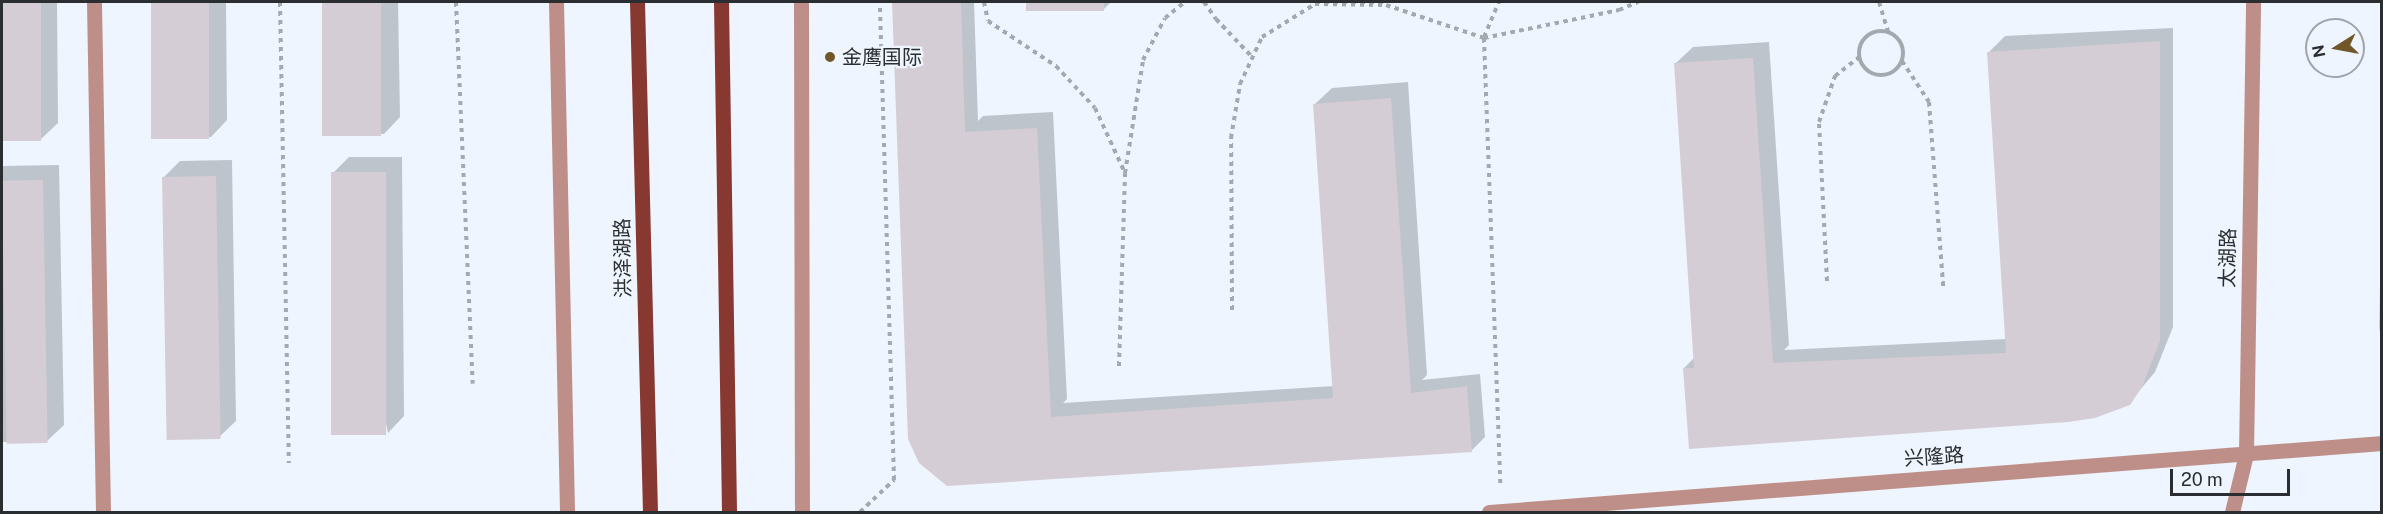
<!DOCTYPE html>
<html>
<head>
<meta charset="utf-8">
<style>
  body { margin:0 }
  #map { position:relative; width:2383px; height:514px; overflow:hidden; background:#eef5fe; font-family:"Public Sans","Noto Sans SC",sans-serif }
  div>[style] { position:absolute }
  .shadow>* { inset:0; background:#0003 }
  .building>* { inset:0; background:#d5cdd5; transform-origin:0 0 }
  .path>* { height:4px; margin-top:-2px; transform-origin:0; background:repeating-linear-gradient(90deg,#a3a9af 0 4.5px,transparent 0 9px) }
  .path>.ring { margin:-2px; padding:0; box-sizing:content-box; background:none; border:4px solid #a3a9af; border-radius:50% }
  .service>* { height:15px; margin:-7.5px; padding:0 7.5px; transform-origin:7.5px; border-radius:7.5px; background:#be8f88 }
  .minor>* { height:15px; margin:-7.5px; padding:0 7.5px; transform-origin:7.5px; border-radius:7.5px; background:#be8f88 }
  .tertiary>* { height:15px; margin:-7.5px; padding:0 7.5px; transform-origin:7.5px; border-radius:7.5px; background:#be8f88 }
  .primary>* { height:15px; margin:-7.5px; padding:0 7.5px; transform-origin:7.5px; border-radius:7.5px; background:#873830 }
  .dots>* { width:16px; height:16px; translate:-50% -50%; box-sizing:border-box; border:3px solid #eef5fe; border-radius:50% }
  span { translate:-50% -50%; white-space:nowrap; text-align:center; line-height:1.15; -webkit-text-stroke:4.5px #eef5fe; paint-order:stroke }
  .poi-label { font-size:20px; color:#2b2e31 }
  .left { translate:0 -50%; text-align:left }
  .street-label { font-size:20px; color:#2b2e31 }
  .frame { position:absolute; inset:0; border:3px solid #2b2e31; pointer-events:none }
  .north { position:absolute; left:2305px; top:18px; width:60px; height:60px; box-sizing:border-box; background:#eef5fe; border:2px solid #a0a5ac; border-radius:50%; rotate:259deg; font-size:16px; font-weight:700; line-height:24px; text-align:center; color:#2b2e31 }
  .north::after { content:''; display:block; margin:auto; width:21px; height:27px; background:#715728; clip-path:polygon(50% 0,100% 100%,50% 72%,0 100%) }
  .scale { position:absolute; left:2170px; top:469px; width:120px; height:27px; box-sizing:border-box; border:3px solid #2b2e31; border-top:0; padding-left:8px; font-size:18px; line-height:21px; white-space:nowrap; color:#2b2e31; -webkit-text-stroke:4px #eef5fe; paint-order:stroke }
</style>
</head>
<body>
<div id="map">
  <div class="shadow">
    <i style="clip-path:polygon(2px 2px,57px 2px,58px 123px,41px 139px,2px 140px)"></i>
    <i style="clip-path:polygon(153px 2px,226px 2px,227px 120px,211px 137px,154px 137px)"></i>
    <i style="clip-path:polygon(323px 2px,398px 2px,400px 117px,384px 134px,327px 135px)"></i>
    <i style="clip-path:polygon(894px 2px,974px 2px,978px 121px,983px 116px,1053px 112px,1067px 399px,1063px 403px,1334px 386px,1315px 104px,1332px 88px,1408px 82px,1427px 375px,1422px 380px,1480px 374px,1485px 437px,1471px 451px,909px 438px)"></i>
    <i style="clip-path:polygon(1027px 2px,1111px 2px,1104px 9px,1028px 10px)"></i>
    <i style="clip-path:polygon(2173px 28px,2173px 327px,2155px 372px,2129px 403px,1684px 368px,1695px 357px,1676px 63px,1693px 47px,1769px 42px,1789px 345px,1784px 350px,2007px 339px,1988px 53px,2005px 36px)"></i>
    <i style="clip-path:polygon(349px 157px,402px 157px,404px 416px,388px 433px,333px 173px)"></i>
    <i style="clip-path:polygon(232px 160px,236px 421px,219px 437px,164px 177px,180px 161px)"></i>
    <i style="clip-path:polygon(59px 165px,64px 425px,47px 441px,2px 442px,2px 166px)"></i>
  </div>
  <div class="building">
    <i style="left:2px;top:2px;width:39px;height:139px"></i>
    <i style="left:151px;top:2px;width:58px;height:137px"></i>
    <i style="left:322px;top:2px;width:59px;height:134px"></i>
    <i style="clip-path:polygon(892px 2px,961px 2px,965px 132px,1037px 128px,1051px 417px,1333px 398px,1313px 104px,1391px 98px,1411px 393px,1467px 386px,1472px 452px,947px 486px,919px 463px,908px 439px)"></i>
    <i style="left:1026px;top:2px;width:78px;height:9px"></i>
    <i style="clip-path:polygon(2160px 41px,2160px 341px,2142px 387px,2130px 405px,2095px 418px,2068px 422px,1689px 449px,1683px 368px,1694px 368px,1674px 63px,1753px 58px,1773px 363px,2006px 353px,1987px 52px)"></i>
    <i style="left:386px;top:172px;width:263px;height:55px;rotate:90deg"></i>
    <i style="left:216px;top:176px;width:263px;height:54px;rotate:89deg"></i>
    <i style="left:43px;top:180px;width:263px;height:41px;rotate:89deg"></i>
    <i style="clip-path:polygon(2380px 288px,2382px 288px,2381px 336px,2379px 328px)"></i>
  </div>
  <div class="path">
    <i style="left:280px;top:2px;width:461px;rotate:88.9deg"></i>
    <i style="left:456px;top:2px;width:382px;rotate:87.5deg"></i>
    <i style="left:984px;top:2px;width:19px;rotate:78deg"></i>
    <i style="left:988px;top:21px;width:82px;rotate:33.5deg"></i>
    <i style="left:1056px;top:66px;width:57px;rotate:47.1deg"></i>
    <i style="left:1095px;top:108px;width:72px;rotate:65.2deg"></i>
    <i style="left:1204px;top:2px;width:21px;rotate:55deg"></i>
    <i style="left:1216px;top:19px;width:54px;rotate:46.5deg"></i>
    <i style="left:1879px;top:2px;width:31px;rotate:73deg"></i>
    <i class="ring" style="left:1859px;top:31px;width:40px;height:40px"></i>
    <i style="left:1484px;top:37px;width:38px;rotate:-67deg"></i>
    <i style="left:1484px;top:38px;width:138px;rotate:-11.7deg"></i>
    <i style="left:1619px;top:10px;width:21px;rotate:-23deg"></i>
    <i style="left:1902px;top:61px;width:49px;rotate:56.6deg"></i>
    <i style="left:1929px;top:102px;width:185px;rotate:85.6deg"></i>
    <i style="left:1827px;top:281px;width:159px;rotate:-92.9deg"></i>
    <i style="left:1819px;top:122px;width:49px;rotate:-70.8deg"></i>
    <i style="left:1835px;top:76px;width:31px;rotate:-38deg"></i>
    <i style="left:1232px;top:310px;width:172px;rotate:-90.3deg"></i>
    <i style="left:1231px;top:138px;width:55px;rotate:-80.5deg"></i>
    <i style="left:1240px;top:84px;width:52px;rotate:-64.9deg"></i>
    <i style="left:1262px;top:37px;width:62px;rotate:-31.9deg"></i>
    <i style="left:1315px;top:4px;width:71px;rotate:0.8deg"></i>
    <i style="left:1386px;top:5px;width:103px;rotate:18.6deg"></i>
    <i style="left:1484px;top:38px;width:446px;rotate:87.9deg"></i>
    <i style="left:1119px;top:366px;width:193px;rotate:-88.2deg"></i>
    <i style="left:1125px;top:173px;width:114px;rotate:-80.9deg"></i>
    <i style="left:1143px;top:60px;width:47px;rotate:-62.4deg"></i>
    <i style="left:1165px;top:18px;width:26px;rotate:-39deg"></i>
    <i style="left:860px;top:512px;width:47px;rotate:-43.3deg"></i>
    <i style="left:894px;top:480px;width:478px;rotate:-91.7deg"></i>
  </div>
  <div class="service">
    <i style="left:94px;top:2px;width:510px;rotate:88.99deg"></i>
    <i style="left:556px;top:2px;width:510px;rotate:88.76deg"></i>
    <i style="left:801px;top:2px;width:510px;rotate:89.89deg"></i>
  </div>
  <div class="minor">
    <i style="left:1489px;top:512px;width:896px;rotate:-4.42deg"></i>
  </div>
  <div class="tertiary">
    <i style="left:2232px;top:512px;width:60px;rotate:-76.4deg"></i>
    <i style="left:2246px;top:454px;width:452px;rotate:-89.1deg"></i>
  </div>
  <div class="primary">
    <i style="left:637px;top:2px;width:510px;rotate:88.54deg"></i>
    <i style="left:721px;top:2px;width:510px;rotate:89.1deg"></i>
  </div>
  <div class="dots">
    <i style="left:830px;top:57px;background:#715728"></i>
  </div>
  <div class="poi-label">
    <span class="left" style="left:842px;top:57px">金鹰国际</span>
  </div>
  <div class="street-label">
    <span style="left:623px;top:258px;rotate:-91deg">洪泽湖路</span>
    <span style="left:2228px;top:258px;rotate:-89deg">太湖路</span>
    <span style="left:1934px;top:457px;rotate:-4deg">兴隆路</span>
  </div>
  <div class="frame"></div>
  <div class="north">N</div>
  <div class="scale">20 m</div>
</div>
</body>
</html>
